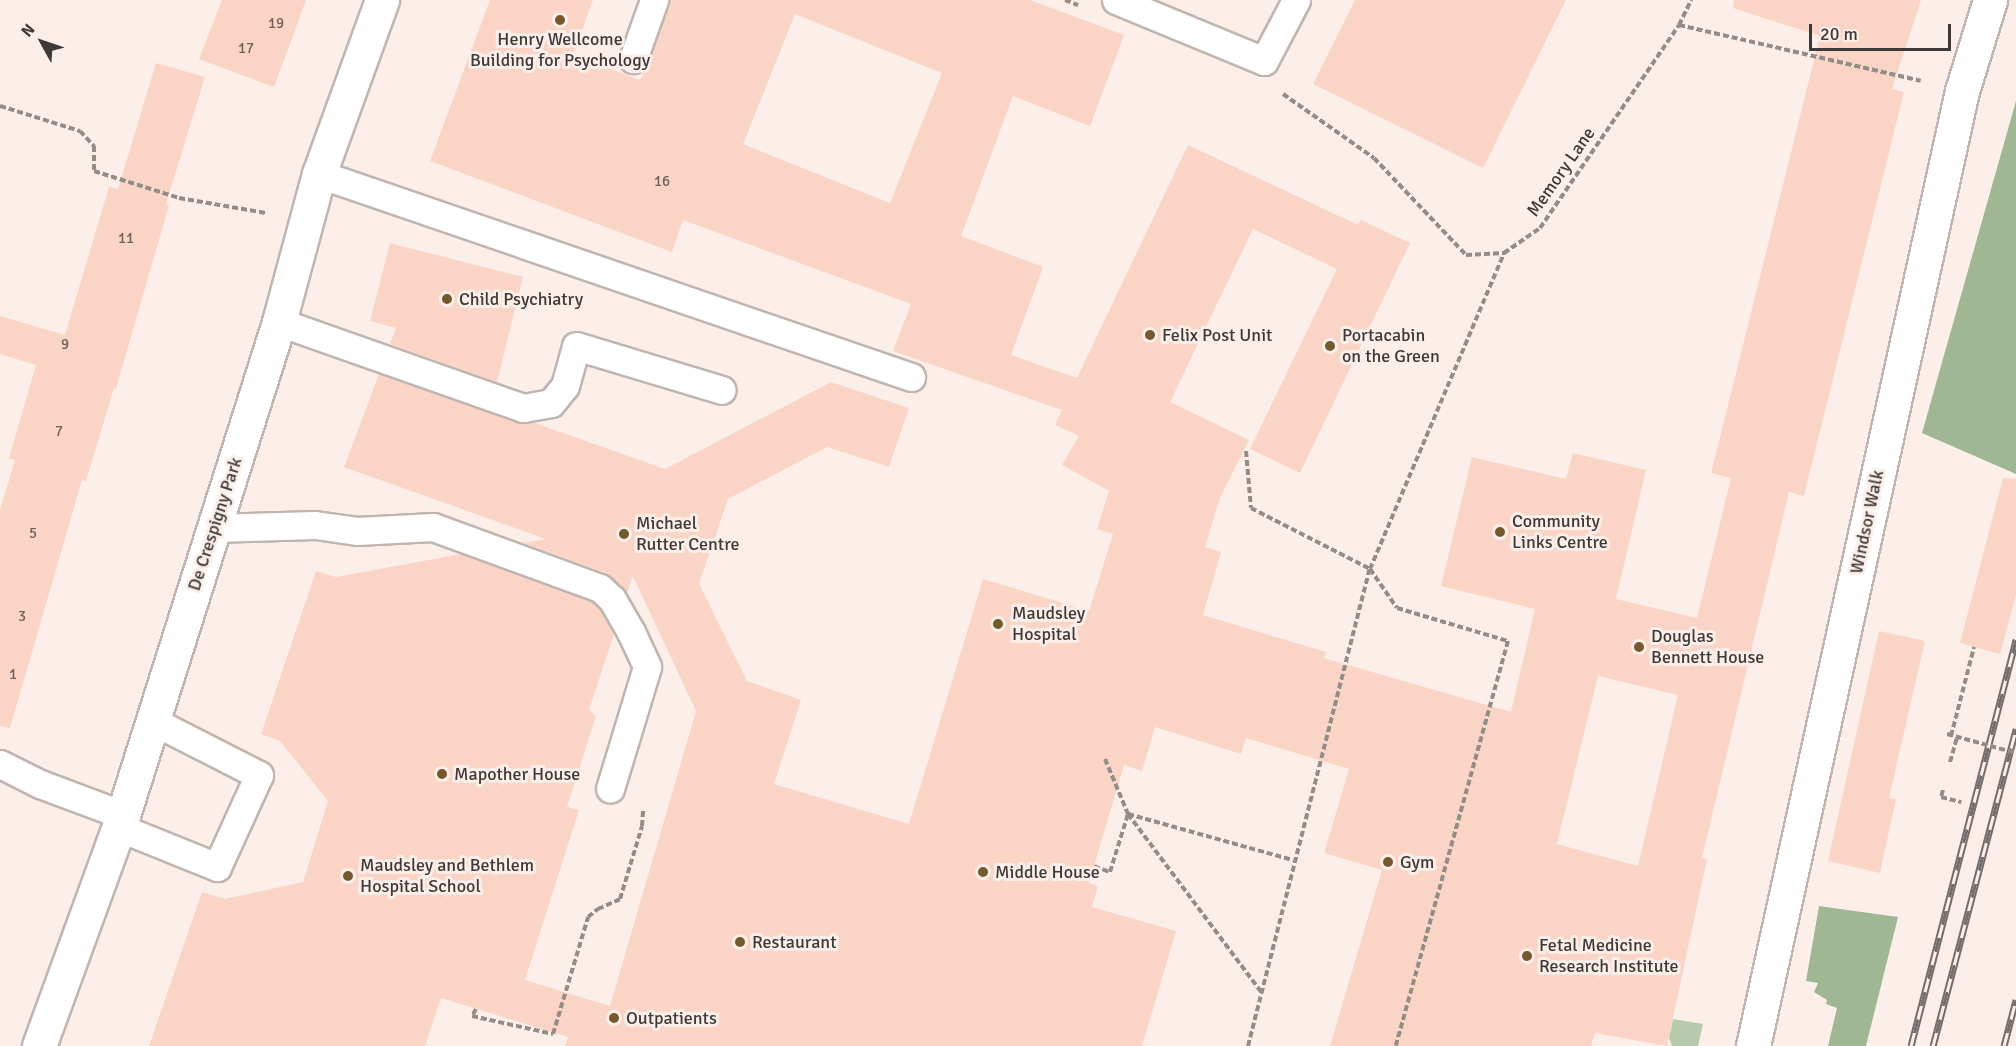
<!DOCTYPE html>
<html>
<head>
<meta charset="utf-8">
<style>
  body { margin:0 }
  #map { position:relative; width:2016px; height:1046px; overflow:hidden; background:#fcefea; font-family:Signika,sans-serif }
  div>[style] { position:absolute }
  .green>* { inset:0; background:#b6caac }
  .forest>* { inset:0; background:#9fb893 }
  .building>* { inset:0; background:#fad5c5 }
  .path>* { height:4px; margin-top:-2px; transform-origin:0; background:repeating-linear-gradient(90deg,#948c88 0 6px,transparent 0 9px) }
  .roads { filter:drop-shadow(2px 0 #c0b5b0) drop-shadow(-2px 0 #c0b5b0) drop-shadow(0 2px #c0b5b0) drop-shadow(0 -2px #c0b5b0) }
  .service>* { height:27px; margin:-13.5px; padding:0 13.5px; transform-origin:13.5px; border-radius:13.5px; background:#fff }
  .minor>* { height:33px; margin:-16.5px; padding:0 16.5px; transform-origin:16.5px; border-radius:16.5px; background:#fff }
  .rail>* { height:7px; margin-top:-3.5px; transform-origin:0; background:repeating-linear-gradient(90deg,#fcefea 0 14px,#756d6b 0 28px); box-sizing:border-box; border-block:2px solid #756d6b }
  .path-bridge>* { height:4px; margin-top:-2px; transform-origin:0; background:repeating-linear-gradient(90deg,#948c88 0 6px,transparent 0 9px) }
  .dots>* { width:16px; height:16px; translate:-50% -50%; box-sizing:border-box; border:3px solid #fcefea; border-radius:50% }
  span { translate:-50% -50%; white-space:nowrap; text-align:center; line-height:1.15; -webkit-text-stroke:6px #fcefea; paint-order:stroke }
  .number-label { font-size:15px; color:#6e615b }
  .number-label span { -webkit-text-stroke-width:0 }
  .poi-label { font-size:18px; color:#3f3a38 }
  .left { translate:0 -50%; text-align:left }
  .street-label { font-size:18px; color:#3f3a38 }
  .north { position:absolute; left:12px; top:12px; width:60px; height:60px; -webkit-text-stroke:4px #fcefea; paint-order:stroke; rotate:310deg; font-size:16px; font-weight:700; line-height:24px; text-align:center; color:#3f3a38 }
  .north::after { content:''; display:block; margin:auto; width:21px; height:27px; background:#3f3a38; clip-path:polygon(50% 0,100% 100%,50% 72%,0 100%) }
  .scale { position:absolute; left:1809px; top:24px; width:142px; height:27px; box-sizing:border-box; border:3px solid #3f3a38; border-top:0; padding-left:8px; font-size:18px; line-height:21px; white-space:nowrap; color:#3f3a38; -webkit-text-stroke:4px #fcefea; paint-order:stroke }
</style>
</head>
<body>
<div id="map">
  <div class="green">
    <i style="clip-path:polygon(1673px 1019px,1703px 1024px,1698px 1046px,1672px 1046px,1669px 1038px)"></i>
  </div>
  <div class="forest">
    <i style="clip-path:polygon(2016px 101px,2016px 474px,1922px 433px)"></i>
    <i style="clip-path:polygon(1819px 906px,1898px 917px,1866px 1046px,1828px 1046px,1837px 1008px,1826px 1004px,1827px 1000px,1814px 992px,1818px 983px,1806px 981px)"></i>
  </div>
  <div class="building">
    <i style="clip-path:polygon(222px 0,306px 0,274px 87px,199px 59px)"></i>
    <i style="clip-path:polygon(evenodd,490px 0,593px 0,573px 55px,640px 80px,648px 64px,669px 0,1030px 0,1124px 35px,1090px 126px,1013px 96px,961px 236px,1043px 267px,1011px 355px,1077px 378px,1188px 145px,1358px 225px,1361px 220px,1410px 243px,1300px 473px,1250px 449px,1337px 269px,1253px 229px,1170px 402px,1249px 440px,1220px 498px,1205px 547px,1221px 552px,1203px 615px,1326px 652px,1324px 658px,1511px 712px,1535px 609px,1441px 586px,1472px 457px,1566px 479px,1573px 453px,1646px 470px,1616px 599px,1697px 618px,1731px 478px,1711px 473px,1820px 36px,1733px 8px,1734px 0,1921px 0,1892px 89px,1904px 92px,1804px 496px,1789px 492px,1702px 858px,1707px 859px,1667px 1046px,1595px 1033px,1591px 1046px,1330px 1046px,1382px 870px,1324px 853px,1349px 769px,1246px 738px,1241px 754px,1155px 727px,1142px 771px,1124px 765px,1089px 883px,1098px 886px,1092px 907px,1176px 931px,1142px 1046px,565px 1046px,568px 1037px,441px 998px,425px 1046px,149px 1046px,202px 892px,225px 899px,303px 882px,328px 801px,280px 741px,261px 734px,316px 571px,336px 577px,461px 554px,592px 602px,600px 609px,614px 634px,589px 710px,596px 716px,567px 807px,579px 810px,525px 980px,610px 1006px,696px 711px,633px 576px,627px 593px,606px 573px,523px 543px,546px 539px,344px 467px,379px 374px,518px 423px,532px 422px,665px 469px,831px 382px,909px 408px,889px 467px,827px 447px,728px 499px,699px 584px,747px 681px,801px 700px,774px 784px,909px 824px,983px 579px,1089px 611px,1113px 534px,1097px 529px,1109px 491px,1062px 465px,1079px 436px,1055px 425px,1062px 410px,893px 351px,911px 304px,683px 220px,672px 252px,430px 161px,490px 0,795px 14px,942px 73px,890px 203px,743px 144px,795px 14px,490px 0,1598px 676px,1678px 695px,1638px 866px,1557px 844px,1598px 676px)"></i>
    <i style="clip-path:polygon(1355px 0,1566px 0,1483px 168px,1313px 84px)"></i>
    <i style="clip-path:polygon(156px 63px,205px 77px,166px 204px,169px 205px,116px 389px,114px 388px,86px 481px,82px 480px,10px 728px,0 726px,0 510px,15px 460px,9px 458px,36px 365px,0 354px,0 316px,65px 335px,109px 187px,118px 189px)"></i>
    <i style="clip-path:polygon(390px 243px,523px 277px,497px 382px,390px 344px,396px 328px,370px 321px)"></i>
    <i style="clip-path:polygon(2003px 478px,2016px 479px,2016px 595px,2000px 654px,1960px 643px)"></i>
    <i style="clip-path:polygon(1879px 631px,1925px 641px,1889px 798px,1896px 799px,1880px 873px,1828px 861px)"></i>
  </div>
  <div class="path">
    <i style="left:1065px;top:0;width:14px;rotate:21deg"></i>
    <i style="left:1679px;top:25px;width:28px;rotate:-64deg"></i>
    <i style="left:1283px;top:94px;width:111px;rotate:35.1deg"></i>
    <i style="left:1374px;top:158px;width:134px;rotate:46.5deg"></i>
    <i style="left:1466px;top:255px;width:38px;rotate:-3deg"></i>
    <i style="left:1504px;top:253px;width:44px;rotate:-34.8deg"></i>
    <i style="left:1540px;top:228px;width:246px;rotate:-55.6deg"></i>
    <i style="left:1679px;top:25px;width:248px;rotate:13deg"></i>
    <i style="left:0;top:106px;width:84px;rotate:17.4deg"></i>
    <i style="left:80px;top:131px;width:21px;rotate:47deg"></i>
    <i style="left:94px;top:146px;width:25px;rotate:90deg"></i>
    <i style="left:94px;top:171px;width:89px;rotate:17.6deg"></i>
    <i style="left:179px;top:198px;width:88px;rotate:9.8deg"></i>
    <i style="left:1246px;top:451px;width:57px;rotate:85deg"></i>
    <i style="left:1251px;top:508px;width:134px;rotate:27.1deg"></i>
    <i style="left:1370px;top:569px;width:47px;rotate:55.3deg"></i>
    <i style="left:1397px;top:608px;width:116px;rotate:16.6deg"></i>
    <i style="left:1508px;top:641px;width:420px;rotate:105.5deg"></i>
    <i style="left:1951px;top:736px;width:92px;rotate:-75.5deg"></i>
    <i style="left:1105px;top:759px;width:60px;rotate:67.3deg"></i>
    <i style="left:1128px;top:814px;width:222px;rotate:53.2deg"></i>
    <i style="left:1950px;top:762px;width:26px;rotate:-74deg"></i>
    <i style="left:1943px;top:790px;width:7px;rotate:106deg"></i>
    <i style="left:1941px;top:797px;width:21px;rotate:14deg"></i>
    <i style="left:1094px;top:866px;width:17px;rotate:21deg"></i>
    <i style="left:1110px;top:872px;width:61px;rotate:-72.8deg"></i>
    <i style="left:1128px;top:814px;width:171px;rotate:15.6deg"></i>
    <i style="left:476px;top:1009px;width:8px;rotate:120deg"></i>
    <i style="left:472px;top:1016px;width:83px;rotate:12.5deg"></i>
    <i style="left:553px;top:1034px;width:122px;rotate:-73.3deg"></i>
    <i style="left:588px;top:917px;width:13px;rotate:-39deg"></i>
    <i style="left:598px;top:909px;width:24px;rotate:-24deg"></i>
    <i style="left:620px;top:899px;width:76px;rotate:-73.2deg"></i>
    <i style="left:642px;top:826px;width:16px;rotate:-86deg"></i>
    <i style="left:1248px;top:1046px;width:492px;rotate:-75.7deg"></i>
    <i style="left:1370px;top:569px;width:343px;rotate:-67deg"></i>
  </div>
  <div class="roads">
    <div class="service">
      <i style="left:1116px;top:0;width:160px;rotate:22.4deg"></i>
      <i style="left:1264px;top:61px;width:69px;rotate:-62.3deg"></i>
      <i style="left:633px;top:59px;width:63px;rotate:-70.4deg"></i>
      <i style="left:319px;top:174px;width:626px;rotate:18.93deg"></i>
      <i style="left:279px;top:322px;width:259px;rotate:19.4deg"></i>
      <i style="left:523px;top:408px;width:28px;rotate:-10deg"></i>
      <i style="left:551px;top:403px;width:22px;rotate:-51deg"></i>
      <i style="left:565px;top:386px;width:41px;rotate:-74.6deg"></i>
      <i style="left:576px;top:346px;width:152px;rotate:16.8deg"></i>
      <i style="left:213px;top:528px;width:102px;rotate:-1.7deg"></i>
      <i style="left:315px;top:525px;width:42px;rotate:8.1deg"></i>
      <i style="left:357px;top:531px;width:76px;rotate:-3deg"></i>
      <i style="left:433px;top:527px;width:178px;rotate:20.1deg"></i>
      <i style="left:600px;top:588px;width:16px;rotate:43deg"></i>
      <i style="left:612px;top:599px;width:38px;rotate:60deg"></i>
      <i style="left:631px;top:632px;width:38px;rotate:65deg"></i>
      <i style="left:647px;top:667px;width:127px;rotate:106.9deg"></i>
      <i style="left:0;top:764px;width:45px;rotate:26.6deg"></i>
      <i style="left:40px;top:784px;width:89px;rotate:20.5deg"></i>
      <i style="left:118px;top:827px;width:107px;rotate:22deg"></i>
      <i style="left:217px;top:867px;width:101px;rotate:-65.5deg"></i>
      <i style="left:259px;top:775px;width:119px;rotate:-153deg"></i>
    </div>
    <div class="minor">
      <i style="left:39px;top:1046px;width:246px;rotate:-70deg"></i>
      <i style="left:123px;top:815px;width:517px;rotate:-72.44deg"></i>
      <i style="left:279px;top:322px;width:153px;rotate:-74.9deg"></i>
      <i style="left:319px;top:174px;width:185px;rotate:-70.1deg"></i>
      <i style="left:1753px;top:1046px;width:978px;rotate:-77.66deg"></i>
      <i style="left:1962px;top:91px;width:95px;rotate:-72.9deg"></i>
    </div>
  </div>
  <div class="rail">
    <i style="left:1911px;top:1046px;width:420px;rotate:-75.5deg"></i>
    <i style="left:1933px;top:1046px;width:328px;rotate:-75.3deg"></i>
    <i style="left:2004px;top:1046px;width:48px;rotate:-75.4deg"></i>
  </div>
  <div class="path-bridge">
    <i style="left:1947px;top:734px;width:72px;rotate:15.4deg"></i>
  </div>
  <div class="dots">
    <i style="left:560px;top:20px;background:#75582b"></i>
    <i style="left:447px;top:299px;background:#75582b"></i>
    <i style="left:1150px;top:335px;background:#75582b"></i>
    <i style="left:1330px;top:346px;background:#75582b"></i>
    <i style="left:1500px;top:532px;background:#75582b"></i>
    <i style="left:624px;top:534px;background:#75582b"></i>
    <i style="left:998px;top:624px;background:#75582b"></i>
    <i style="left:1639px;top:647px;background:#75582b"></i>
    <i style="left:442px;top:774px;background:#75582b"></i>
    <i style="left:1388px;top:862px;background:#75582b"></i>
    <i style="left:983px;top:872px;background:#75582b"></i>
    <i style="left:348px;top:876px;background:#75582b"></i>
    <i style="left:740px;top:942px;background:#75582b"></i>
    <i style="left:1527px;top:956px;background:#75582b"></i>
    <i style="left:614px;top:1018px;background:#75582b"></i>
  </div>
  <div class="number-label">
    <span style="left:276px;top:24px">19</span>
    <span style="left:246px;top:49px">17</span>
    <span style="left:662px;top:182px">16</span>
    <span style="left:126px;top:239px">11</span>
    <span style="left:65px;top:345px">9</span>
    <span style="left:59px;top:432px">7</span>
    <span style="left:33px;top:534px">5</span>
    <span style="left:22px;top:617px">3</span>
    <span style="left:13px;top:675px">1</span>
  </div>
  <div class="poi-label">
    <span style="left:560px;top:50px">Henry Wellcome<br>Building for Psychology</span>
    <span class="left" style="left:459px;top:299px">Child Psychiatry</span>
    <span class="left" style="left:1162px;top:335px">Felix Post Unit</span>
    <span class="left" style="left:1342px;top:346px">Portacabin<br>on the Green</span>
    <span class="left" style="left:1512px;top:532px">Community<br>Links Centre</span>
    <span class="left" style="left:636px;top:534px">Michael<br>Rutter Centre</span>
    <span class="left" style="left:1012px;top:624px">Maudsley<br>Hospital</span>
    <span class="left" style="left:1651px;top:647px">Douglas<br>Bennett House</span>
    <span class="left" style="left:454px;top:774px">Mapother House</span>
    <span class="left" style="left:1400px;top:862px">Gym</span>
    <span class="left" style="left:360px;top:876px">Maudsley and Bethlem<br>Hospital School</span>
    <span class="left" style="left:995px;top:872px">Middle House</span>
    <span class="left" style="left:752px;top:942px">Restaurant</span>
    <span class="left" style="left:1539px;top:956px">Fetal Medicine<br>Research Institute</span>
    <span class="left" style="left:626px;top:1018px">Outpatients</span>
  </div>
  <div class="street-label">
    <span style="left:1561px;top:172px;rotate:-55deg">Memory Lane</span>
    <span style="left:1867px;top:522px;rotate:-78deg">Windsor Walk</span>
    <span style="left:215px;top:524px;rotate:-72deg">De Crespigny Park</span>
  </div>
  <div class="north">N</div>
  <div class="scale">20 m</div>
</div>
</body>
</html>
